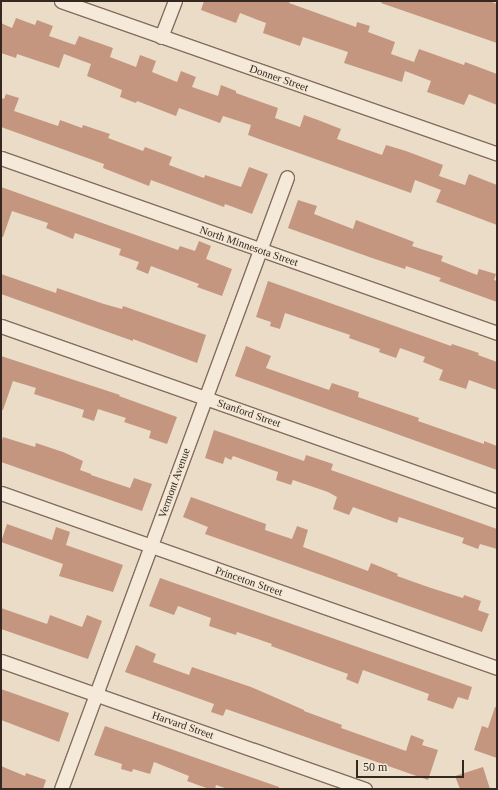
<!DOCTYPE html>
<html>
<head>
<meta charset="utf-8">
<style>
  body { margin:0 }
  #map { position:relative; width:498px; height:790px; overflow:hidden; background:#eadcc6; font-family:"Times New Roman",serif }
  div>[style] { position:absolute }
  .building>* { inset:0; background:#c49680 }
  .roads { filter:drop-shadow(1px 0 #836e5e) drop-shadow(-1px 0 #836e5e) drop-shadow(0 1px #836e5e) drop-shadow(0 -1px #836e5e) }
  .street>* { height:13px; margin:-6.5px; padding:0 6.5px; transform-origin:6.5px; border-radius:6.5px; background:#f5ead9 }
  span { translate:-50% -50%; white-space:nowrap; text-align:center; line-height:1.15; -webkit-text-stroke:3px #f2e7d5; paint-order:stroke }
  .street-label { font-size:11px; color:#352820 }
  .frame { position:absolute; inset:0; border:2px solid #352820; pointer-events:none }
  .scale { position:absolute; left:356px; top:760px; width:108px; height:18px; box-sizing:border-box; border:2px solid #352820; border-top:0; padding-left:5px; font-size:12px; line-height:14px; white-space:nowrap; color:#352820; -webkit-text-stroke:3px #f2e7d5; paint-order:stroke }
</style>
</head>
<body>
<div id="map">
  <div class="building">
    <i style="clip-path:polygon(204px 1px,290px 1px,289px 3px,356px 27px,357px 22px,370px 26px,368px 32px,395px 42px,391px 54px,414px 62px,419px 49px,464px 65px,465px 62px,497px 74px,497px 105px,469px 94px,464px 105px,427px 92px,431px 81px,405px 71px,402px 82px,344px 63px,348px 52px,303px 37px,300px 46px,263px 33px,266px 23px,240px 13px,236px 23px,201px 10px)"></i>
    <i style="clip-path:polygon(382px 1px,489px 1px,497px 4px,497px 43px,381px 3px)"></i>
    <i style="clip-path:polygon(16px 18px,35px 25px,37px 20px,53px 26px,49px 36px,75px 45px,79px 36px,113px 48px,110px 57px,136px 67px,140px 55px,156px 61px,152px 72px,177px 82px,181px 71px,196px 77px,192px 87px,218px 96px,221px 85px,236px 91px,236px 93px,278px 108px,275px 118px,300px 127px,304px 115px,318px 120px,341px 129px,337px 139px,382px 155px,386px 145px,406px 151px,443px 165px,439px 176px,465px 185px,469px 174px,497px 185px,497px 225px,436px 202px,441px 190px,415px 180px,411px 193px,248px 135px,251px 125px,223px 116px,220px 123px,179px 108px,176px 116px,137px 101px,136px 103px,120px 97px,122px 90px,87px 76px,91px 64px,64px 54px,59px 68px,17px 54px,16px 58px,1px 53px,1px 23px,12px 28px)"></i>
    <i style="clip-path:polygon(6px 94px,19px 98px,14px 111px,58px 126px,60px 120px,82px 128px,83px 125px,110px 134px,108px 138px,143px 151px,145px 147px,172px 157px,169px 165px,204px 178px,205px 175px,241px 187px,249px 167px,268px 174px,252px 214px,225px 204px,224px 207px,151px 180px,149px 186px,103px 168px,104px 164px,1px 127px,1px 98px,4px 99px)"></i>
    <i style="clip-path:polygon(1px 187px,178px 250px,180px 246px,195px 251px,199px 241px,211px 246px,206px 259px,232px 269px,222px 296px,197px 287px,199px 284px,151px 266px,148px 274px,136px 269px,139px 262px,119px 255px,121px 249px,75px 233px,73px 239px,46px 228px,48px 223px,12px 211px,3px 237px,1px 237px)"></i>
    <i style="clip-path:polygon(298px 200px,317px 206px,314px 214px,353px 229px,356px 220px,414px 242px,412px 246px,443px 256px,441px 261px,477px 275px,479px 269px,496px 274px,494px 280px,497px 281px,497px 302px,439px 281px,441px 278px,406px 266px,405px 269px,372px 258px,288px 228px)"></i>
    <i style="clip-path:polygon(1px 274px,56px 293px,57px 288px,104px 304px,122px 309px,123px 306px,206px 335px,197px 363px,133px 339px,133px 341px,1px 294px)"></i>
    <i style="clip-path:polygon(268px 281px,451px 346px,452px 344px,479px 353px,478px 355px,497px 362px,497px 390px,469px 380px,466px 389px,439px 380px,443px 370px,423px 362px,425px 357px,400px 348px,396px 358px,379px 352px,380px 349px,349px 338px,350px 335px,285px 313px,280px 329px,270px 326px,271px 322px,256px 317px)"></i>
    <i style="clip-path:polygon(246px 346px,271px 356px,266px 368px,329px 390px,332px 383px,359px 392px,358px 397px,419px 418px,418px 421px,484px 444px,484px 441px,497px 446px,497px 470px,235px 376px)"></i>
    <i style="clip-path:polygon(1px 356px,120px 395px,119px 396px,177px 417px,167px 444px,149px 438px,151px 431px,124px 422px,126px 418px,98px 409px,94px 421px,82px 417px,84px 410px,34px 394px,36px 388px,13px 381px,3px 410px,1px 410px)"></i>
    <i style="clip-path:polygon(214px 430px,304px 461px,306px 455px,333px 464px,331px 470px,497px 529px,497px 549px,480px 544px,478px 549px,462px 543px,464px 538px,399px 517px,397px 523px,353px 507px,349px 515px,333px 509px,337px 497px,328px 492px,293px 480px,291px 485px,276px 480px,278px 472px,233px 456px,231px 460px,225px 457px,223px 464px,205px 458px)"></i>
    <i style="clip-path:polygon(3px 437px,35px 447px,36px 443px,63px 452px,83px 461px,80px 470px,91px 474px,91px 475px,130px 488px,134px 478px,152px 484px,142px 511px,1px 462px,1px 443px)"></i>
    <i style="clip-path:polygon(191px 497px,266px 524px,265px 530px,292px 539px,297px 526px,308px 530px,303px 547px,333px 558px,368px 571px,371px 563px,398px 574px,397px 576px,431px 588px,463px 598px,464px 595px,481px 601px,478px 610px,489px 614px,482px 632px,205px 534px,208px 527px,183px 517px)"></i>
    <i style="clip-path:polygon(7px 524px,52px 540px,56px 527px,70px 532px,66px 545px,123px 565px,113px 592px,59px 576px,63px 564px,1px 542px)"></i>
    <i style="clip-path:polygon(160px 578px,472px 687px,468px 700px,458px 697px,453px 709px,427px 700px,429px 694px,363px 670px,358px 684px,346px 679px,348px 674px,271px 646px,272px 644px,237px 632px,236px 635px,209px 626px,211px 618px,178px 606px,174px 615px,149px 606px)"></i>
    <i style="clip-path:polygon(1px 608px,47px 624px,50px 615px,82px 627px,87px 615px,102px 621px,88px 659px,1px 629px)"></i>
    <i style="clip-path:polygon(136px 645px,156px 654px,153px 662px,189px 675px,192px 667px,251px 687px,304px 710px,304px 711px,342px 725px,341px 728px,406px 751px,411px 735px,424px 740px,422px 745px,438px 750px,428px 780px,226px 709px,223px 716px,211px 712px,214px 704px,125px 672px)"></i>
    <i style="clip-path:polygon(1px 689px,69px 713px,59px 742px,1px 720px)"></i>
    <i style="clip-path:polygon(495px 707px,497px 707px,497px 758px,474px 750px,482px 726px,488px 728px)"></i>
    <i style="clip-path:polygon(105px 726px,279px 787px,279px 789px,228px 789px,216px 785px,215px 789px,209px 789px,187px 781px,189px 776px,154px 762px,150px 774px,133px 769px,132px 772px,121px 769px,122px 764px,94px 755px)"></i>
    <i style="clip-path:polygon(1px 766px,25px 776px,26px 773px,46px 780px,43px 789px,1px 789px)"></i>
    <i style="clip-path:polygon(483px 767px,490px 789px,460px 789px,455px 776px)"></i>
  </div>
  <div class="roads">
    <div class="street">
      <i style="left:61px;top:1px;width:462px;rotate:19.3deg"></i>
      <i style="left:161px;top:37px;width:39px;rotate:-69deg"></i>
      <i style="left:1px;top:158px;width:526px;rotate:19.43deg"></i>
      <i style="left:1px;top:326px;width:526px;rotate:19.43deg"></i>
      <i style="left:1px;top:493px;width:526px;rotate:19.43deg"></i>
      <i style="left:1px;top:661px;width:386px;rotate:19.4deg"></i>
      <i style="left:61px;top:789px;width:652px;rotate:-69.73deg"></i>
    </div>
  </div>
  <div class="street-label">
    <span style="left:279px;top:78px;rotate:19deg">Donner Street</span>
    <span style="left:249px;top:246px;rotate:19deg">North Minnesota Street</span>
    <span style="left:249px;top:413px;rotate:19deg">Stanford Street</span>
    <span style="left:174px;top:483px;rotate:-70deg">Vermont Avenue</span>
    <span style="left:249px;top:581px;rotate:19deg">Princeton Street</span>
    <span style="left:183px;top:725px;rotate:19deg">Harvard Street</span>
  </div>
  <div class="frame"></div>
  <div class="scale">50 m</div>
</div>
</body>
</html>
